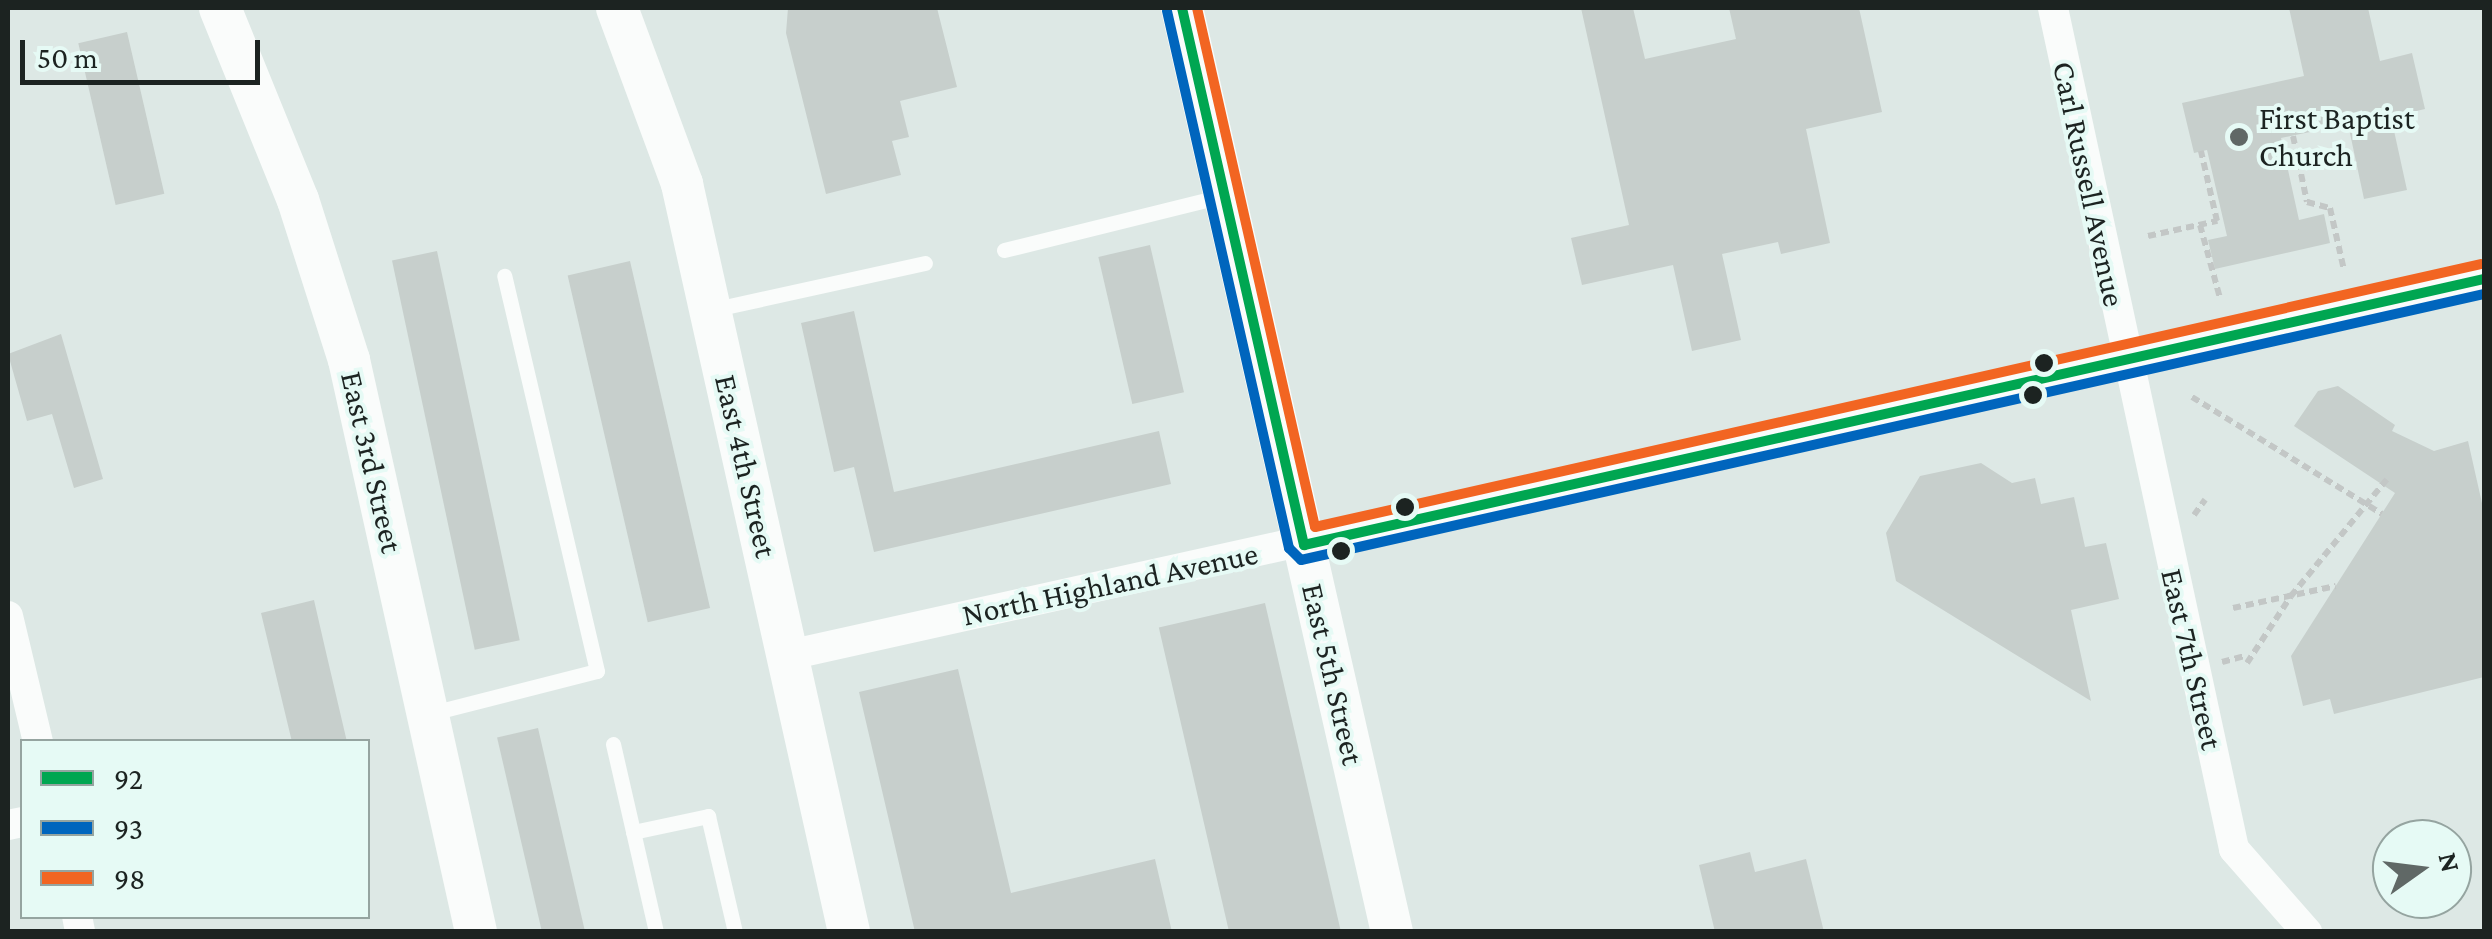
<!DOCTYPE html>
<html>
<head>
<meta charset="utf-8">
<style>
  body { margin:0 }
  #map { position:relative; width:2492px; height:939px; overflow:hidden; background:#dde8e5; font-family:"Crimson Pro",serif }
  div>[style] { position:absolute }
  .building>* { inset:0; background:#c7cfcc; transform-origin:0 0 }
  .path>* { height:6px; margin-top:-3px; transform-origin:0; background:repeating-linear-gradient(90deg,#c3c7c6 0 8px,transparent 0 13px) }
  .lane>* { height:15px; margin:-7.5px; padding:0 7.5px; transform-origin:7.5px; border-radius:7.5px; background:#fafcfb }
  .street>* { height:30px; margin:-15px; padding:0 15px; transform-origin:15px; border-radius:15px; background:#fafcfb }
  .secondary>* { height:42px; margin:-21px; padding:0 21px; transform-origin:21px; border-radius:21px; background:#fafcfb }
  .bus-1>* { height:10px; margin:-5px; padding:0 5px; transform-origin:5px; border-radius:5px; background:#00a651 }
  .bus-2>* { height:10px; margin:-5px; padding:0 5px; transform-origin:5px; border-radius:5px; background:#0065bd }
  .bus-3>* { height:10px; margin:-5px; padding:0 5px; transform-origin:5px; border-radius:5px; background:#f26522 }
  .dots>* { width:28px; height:28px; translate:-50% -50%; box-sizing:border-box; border:5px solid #e6faf5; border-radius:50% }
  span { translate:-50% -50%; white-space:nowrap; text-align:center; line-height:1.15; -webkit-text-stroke:8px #e6faf5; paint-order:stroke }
  .poi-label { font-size:32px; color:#1c2321 }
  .left { translate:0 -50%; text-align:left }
  .street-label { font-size:32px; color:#1c2321 }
  .frame { position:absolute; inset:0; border:10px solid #1c2321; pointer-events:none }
  .legend { position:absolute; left:20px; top:739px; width:350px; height:180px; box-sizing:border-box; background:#e6faf5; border:2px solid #95a4a0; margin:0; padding:12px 18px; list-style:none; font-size:30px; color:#1c2321 }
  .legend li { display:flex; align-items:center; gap:20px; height:50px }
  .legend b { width:50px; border:2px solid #95a4a0 }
  .north { position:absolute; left:2372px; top:819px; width:100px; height:100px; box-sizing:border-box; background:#e6faf5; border:2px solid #95a4a0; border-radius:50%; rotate:76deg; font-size:28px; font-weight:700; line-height:40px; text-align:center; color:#1c2321 }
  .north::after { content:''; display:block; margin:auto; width:35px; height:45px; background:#606866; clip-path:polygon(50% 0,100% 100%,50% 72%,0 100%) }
  .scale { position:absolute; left:20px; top:40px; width:240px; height:45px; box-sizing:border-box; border:5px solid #1c2321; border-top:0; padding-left:12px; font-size:30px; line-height:35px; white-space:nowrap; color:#1c2321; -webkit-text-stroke:8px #e6faf5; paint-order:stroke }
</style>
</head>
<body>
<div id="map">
  <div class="building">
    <i style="clip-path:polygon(788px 8px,937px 8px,957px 87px,900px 101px,909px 137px,892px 141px,901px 175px,826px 194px,786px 33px)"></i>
    <i style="clip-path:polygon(1581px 8px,1633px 8px,1645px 59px,1736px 39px,1729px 8px,1859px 8px,1882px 112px,1806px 129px,1830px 243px,1781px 254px,1778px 242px,1722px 254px,1741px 340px,1692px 351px,1673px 265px,1582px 285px,1571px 238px,1629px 225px)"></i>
    <i style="clip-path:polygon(2289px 8px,2368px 8px,2380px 61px,2412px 53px,2425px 109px,2391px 117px,2407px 190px,2364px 199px,2348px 124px,2281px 138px,2299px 220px,2324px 214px,2330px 243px,2215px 269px,2208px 240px,2227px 236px,2207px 150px,2194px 153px,2182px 103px,2304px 76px)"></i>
    <i style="left:127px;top:32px;width:166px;height:50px;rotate:77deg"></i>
    <i style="left:1150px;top:245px;width:151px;height:53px;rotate:77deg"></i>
    <i style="left:437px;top:251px;width:398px;height:46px;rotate:78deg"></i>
    <i style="left:630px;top:261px;width:356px;height:64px;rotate:77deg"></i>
    <i style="clip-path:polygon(854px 311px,894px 492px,1159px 431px,1171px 484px,874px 552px,854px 467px,834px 472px,801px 323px)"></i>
    <i style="clip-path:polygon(61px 334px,103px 479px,74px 488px,52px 414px,27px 421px,8px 354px)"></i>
    <i style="clip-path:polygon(2338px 386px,2395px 425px,2392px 431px,2434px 451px,2468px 441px,2484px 512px,2484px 677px,2334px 714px,2330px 699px,2303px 706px,2291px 656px,2395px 493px,2294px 426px,2318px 391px)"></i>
    <i style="clip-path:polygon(1981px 463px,2012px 483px,2035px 478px,2041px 504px,2074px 497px,2085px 547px,2106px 543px,2119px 599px,2071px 610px,2091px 701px,1896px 581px,1886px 533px,1920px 476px)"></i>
    <i style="clip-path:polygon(314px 600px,325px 648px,347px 742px,292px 742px,261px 613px)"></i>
    <i style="left:1265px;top:603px;width:337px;height:109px;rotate:77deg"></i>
    <i style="clip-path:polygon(958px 669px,1011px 893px,1155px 859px,1172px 932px,915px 932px,859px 692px)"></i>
    <i style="left:538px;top:728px;width:210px;height:42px;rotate:77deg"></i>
    <i style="clip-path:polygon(1750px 852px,1755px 872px,1806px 859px,1824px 932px,1715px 932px,1699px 865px)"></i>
  </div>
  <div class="path">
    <i style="left:2293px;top:136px;width:67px;rotate:78deg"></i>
    <i style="left:2307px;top:202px;width:24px;rotate:15deg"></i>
    <i style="left:2330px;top:208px;width:64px;rotate:77.3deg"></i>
    <i style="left:2200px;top:225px;width:76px;rotate:74.7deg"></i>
    <i style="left:2148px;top:236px;width:71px;rotate:-12.3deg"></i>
    <i style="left:2217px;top:221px;width:72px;rotate:-102.9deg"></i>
    <i style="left:2192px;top:397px;width:223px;rotate:31.6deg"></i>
    <i style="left:2194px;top:515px;width:19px;rotate:-54deg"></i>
    <i style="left:2233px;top:608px;width:105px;rotate:-12.1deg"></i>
    <i style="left:2222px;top:662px;width:24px;rotate:-15deg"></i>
    <i style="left:2247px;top:663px;width:80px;rotate:-56.7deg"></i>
    <i style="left:2291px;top:596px;width:151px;rotate:-50.6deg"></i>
  </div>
  <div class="lane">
    <i style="left:1004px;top:250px;width:226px;rotate:-13.9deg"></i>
    <i style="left:711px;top:310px;width:219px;rotate:-12.4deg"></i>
    <i style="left:432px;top:713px;width:170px;rotate:-14.3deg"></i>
    <i style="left:597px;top:671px;width:406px;rotate:-103.2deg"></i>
    <i style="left:613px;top:744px;width:193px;rotate:77.1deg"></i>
    <i style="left:633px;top:832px;width:77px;rotate:-12deg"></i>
    <i style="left:708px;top:816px;width:119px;rotate:76.9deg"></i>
  </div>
  <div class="street">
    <i style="left:2053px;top:8px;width:860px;rotate:77.85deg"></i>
    <i style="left:2234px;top:849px;width:111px;rotate:48.7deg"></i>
    <i style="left:8px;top:616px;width:130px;rotate:76.6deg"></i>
    <i style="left:789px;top:655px;width:1736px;rotate:-12.51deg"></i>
    <i style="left:8px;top:825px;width:14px;rotate:-12deg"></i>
    <i style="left:77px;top:916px;width:16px;rotate:79deg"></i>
  </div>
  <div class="secondary">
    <i style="left:220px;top:8px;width:207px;rotate:67.9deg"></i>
    <i style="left:298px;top:200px;width:168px;rotate:72.3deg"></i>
    <i style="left:349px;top:360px;width:586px;rotate:77.48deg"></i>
    <i style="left:617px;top:8px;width:188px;rotate:69.7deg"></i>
    <i style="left:682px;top:184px;width:766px;rotate:77.41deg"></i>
    <i style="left:1182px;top:8px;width:948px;rotate:77.2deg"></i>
  </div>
  <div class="bus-1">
    <i style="left:1182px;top:8px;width:551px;rotate:77.2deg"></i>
    <i style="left:1304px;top:545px;width:1210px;rotate:-12.7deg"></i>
  </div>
  <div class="bus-2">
    <i style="left:1167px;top:11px;width:551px;rotate:77.2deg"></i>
    <i style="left:1289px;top:548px;width:17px;rotate:45deg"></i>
    <i style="left:1301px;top:560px;width:1213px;rotate:-12.67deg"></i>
  </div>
  <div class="bus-3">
    <i style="left:1197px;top:8px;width:532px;rotate:77.19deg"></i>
    <i style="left:1315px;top:527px;width:1195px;rotate:-12.71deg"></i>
  </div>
  <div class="dots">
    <i style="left:2239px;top:137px;background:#606866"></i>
    <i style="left:2044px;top:363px;background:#1c2321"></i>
    <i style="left:2033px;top:395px;background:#1c2321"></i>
    <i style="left:1405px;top:507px;background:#1c2321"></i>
    <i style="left:1341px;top:551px;background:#1c2321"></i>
  </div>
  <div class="poi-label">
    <span class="left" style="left:2259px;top:137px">First Baptist<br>Church</span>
  </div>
  <div class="street-label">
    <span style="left:2089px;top:184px;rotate:78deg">Carl Russell Avenue</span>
    <span style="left:372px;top:462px;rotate:77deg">East 3rd Street</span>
    <span style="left:746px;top:466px;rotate:77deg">East 4th Street</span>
    <span style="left:1110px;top:584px;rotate:-12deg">North Highland Avenue</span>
    <span style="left:2192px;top:659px;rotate:77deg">East 7th Street</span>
    <span style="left:1333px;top:674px;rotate:77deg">East 5th Street</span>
  </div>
  <div class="frame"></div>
  <ul class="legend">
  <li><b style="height:12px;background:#00a651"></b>92</li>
  <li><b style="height:12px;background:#0065bd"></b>93</li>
  <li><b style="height:12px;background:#f26522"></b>98</li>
  </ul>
  <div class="north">N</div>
  <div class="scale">50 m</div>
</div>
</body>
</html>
